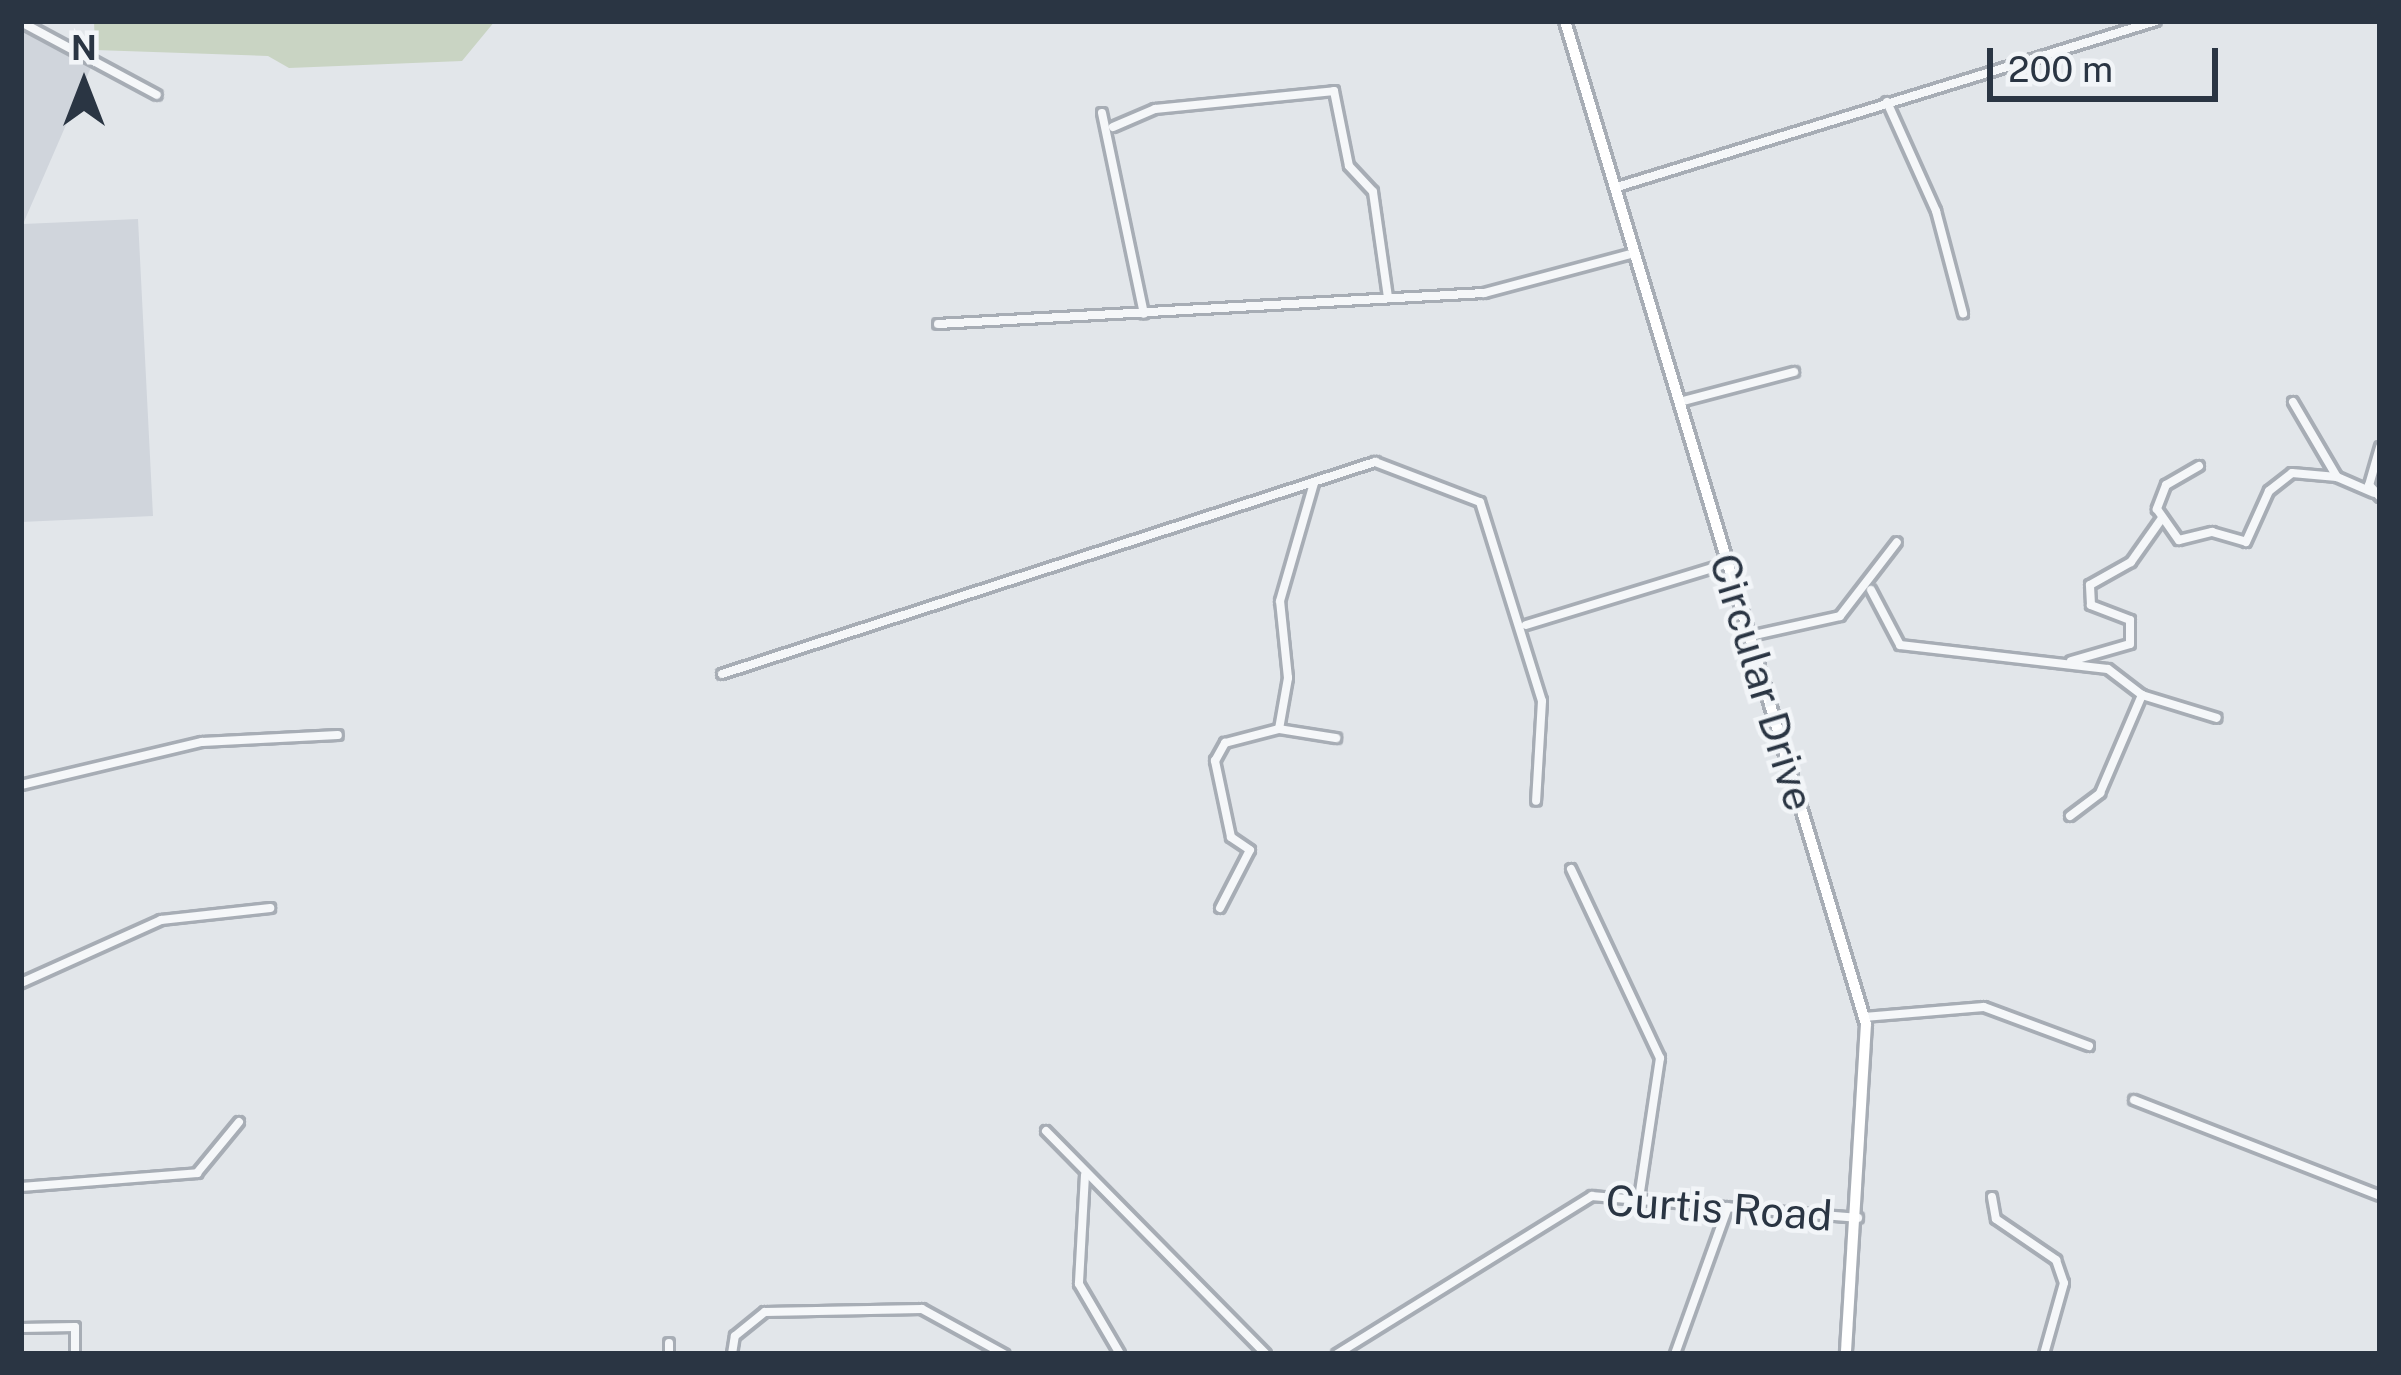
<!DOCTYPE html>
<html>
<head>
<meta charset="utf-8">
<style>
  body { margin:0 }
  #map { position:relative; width:2401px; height:1375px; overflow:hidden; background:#e2e6ea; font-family:"Public Sans",sans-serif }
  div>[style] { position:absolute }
  .built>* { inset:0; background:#d0d5dc }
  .green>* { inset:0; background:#c9d4c3 }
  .roads { filter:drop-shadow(3px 0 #a7adb5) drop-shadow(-3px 0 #a7adb5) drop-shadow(0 3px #a7adb5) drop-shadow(0 -3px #a7adb5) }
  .street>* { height:8px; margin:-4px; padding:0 4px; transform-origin:4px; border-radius:4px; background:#f5f7f9 }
  .secondary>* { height:10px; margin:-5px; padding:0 5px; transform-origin:5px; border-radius:5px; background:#fff }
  span { translate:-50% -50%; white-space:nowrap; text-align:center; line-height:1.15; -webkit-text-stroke:9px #f2f5f8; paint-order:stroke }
  .street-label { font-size:42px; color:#2a3543 }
  .frame { position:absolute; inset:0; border:24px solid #2a3543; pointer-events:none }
  .north { position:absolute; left:24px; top:24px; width:120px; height:120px; -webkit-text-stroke:9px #f2f5f8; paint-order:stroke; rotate:0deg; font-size:33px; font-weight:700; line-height:48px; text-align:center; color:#2a3543 }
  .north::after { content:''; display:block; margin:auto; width:42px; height:54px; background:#2a3543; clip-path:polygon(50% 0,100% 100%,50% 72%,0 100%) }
  .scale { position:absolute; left:1987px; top:48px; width:231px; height:54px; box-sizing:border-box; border:6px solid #2a3543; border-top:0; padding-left:15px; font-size:36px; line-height:42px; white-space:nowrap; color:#2a3543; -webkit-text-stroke:9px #f2f5f8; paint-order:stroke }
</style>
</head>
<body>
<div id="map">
  <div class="built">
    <i style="clip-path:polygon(21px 23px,92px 65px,23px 224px,138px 219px,153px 516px,21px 522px)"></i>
  </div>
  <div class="green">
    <i style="clip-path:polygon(94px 21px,495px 21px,462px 61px,289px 68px,268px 56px,95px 50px)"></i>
  </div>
  <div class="roads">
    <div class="street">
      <i style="left:21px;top:22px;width:154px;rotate:28.2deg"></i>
      <i style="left:1887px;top:102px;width:120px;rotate:65.8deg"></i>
      <i style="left:1936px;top:211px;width:106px;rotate:75.2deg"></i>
      <i style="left:1102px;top:113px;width:205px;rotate:78.2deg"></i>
      <i style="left:1113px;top:127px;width:46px;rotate:-23.2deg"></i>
      <i style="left:1155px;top:109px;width:180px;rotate:-5.7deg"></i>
      <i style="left:1334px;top:91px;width:76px;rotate:78.7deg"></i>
      <i style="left:1349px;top:166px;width:35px;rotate:47deg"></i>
      <i style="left:1373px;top:192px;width:107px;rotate:81.9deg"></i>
      <i style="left:1614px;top:188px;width:567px;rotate:-17.13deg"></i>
      <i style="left:938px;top:324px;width:547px;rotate:-3.25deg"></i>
      <i style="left:1484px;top:293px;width:155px;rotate:-14.9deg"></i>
      <i style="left:1679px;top:402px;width:119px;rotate:-14.6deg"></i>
      <i style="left:2293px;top:402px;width:87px;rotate:59.6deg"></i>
      <i style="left:2337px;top:477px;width:40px;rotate:23.4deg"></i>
      <i style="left:2380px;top:447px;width:40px;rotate:106deg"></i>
      <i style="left:2369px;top:485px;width:16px;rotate:47deg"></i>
      <i style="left:2199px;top:466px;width:38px;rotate:150deg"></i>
      <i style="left:2166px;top:485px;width:26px;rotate:111deg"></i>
      <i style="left:2157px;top:509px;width:38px;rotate:55deg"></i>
      <i style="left:2179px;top:540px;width:34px;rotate:-14deg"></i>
      <i style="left:2212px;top:532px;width:35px;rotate:16deg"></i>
      <i style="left:2246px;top:542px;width:56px;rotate:-65.7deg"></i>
      <i style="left:2269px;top:491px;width:29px;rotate:-38deg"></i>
      <i style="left:2292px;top:473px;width:45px;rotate:5.1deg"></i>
      <i style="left:1871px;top:590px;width:62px;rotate:62.2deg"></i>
      <i style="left:1900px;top:645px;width:209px;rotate:6.6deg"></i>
      <i style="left:2108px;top:669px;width:43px;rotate:37.4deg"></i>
      <i style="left:2142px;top:695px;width:78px;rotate:17deg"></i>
      <i style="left:1526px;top:625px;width:209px;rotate:-17deg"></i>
      <i style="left:1750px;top:636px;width:92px;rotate:-12.5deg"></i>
      <i style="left:1840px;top:616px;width:93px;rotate:-52.4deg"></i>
      <i style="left:2071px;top:661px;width:61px;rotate:-16.1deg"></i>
      <i style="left:2130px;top:644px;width:24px;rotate:-90deg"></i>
      <i style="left:2130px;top:620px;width:42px;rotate:-159deg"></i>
      <i style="left:2091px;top:605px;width:20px;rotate:-93deg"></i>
      <i style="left:2090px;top:585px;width:47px;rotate:-29.3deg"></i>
      <i style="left:2131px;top:562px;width:54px;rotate:-54.8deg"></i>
      <i style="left:722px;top:674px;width:687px;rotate:-17.99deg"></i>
      <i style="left:1375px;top:462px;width:112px;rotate:20.9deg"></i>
      <i style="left:1480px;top:502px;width:208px;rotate:72.7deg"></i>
      <i style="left:1542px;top:701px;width:100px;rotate:93.4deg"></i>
      <i style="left:1279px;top:729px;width:58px;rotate:9deg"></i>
      <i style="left:21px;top:785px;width:186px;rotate:-13.4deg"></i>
      <i style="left:202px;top:742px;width:136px;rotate:-2.9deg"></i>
      <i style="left:2070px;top:816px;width:38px;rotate:-37deg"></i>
      <i style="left:2100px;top:793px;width:107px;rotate:-66.8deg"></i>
      <i style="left:1571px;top:869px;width:209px;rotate:64.8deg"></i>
      <i style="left:1660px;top:1058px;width:143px;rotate:98.5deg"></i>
      <i style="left:1220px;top:908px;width:65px;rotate:-62.7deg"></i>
      <i style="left:1250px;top:850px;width:23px;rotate:-146deg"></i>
      <i style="left:1231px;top:837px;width:78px;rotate:-101.9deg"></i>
      <i style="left:1215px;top:761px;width:21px;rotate:-61deg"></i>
      <i style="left:1225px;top:743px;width:56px;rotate:-14.5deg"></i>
      <i style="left:1279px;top:729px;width:52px;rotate:-80deg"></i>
      <i style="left:1288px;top:678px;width:77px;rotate:-95.9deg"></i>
      <i style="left:1280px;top:601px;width:123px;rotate:-73.9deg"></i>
      <i style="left:21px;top:983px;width:154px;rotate:-24.2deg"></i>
      <i style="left:161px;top:920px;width:110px;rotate:-6.3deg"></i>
      <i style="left:1864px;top:1017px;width:120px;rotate:-4.8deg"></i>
      <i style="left:1984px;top:1007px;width:112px;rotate:20.4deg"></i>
      <i style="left:2134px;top:1100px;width:264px;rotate:21.3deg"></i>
      <i style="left:1046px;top:1131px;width:313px;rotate:45.4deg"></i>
      <i style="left:1085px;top:1175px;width:109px;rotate:93.2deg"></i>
      <i style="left:1079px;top:1284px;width:81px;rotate:59.6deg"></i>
      <i style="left:21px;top:1187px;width:177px;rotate:-4.5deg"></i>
      <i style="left:197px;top:1173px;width:66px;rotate:-50.5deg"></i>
      <i style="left:1992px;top:1197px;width:22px;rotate:80deg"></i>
      <i style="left:1996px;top:1219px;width:73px;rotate:34.3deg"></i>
      <i style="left:2056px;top:1260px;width:24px;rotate:71deg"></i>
      <i style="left:2064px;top:1283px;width:74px;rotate:105.7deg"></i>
      <i style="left:21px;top:1328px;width:54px;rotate:-1.1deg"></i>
      <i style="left:75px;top:1327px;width:27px;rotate:90deg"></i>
      <i style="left:669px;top:1343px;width:11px;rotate:90deg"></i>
      <i style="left:732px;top:1354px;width:18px;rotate:-81deg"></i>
      <i style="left:735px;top:1336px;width:38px;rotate:-39deg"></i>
      <i style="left:765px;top:1312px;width:157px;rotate:-1.1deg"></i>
      <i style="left:922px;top:1309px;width:94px;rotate:28.8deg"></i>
      <i style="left:1337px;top:1354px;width:300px;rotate:-31.8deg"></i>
      <i style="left:1592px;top:1196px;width:267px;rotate:4.7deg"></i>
      <i style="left:1675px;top:1354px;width:156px;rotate:-70.2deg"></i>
    </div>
    <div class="secondary">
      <i style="left:1565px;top:21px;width:1047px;rotate:73.3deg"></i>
      <i style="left:1866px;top:1024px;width:331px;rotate:93.5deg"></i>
    </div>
  </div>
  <div class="street-label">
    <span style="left:1762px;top:682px;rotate:73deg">Circular Drive</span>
    <span style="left:1719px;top:1208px;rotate:4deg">Curtis Road</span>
  </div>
  <div class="frame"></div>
  <div class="north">N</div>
  <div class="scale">200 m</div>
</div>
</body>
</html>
